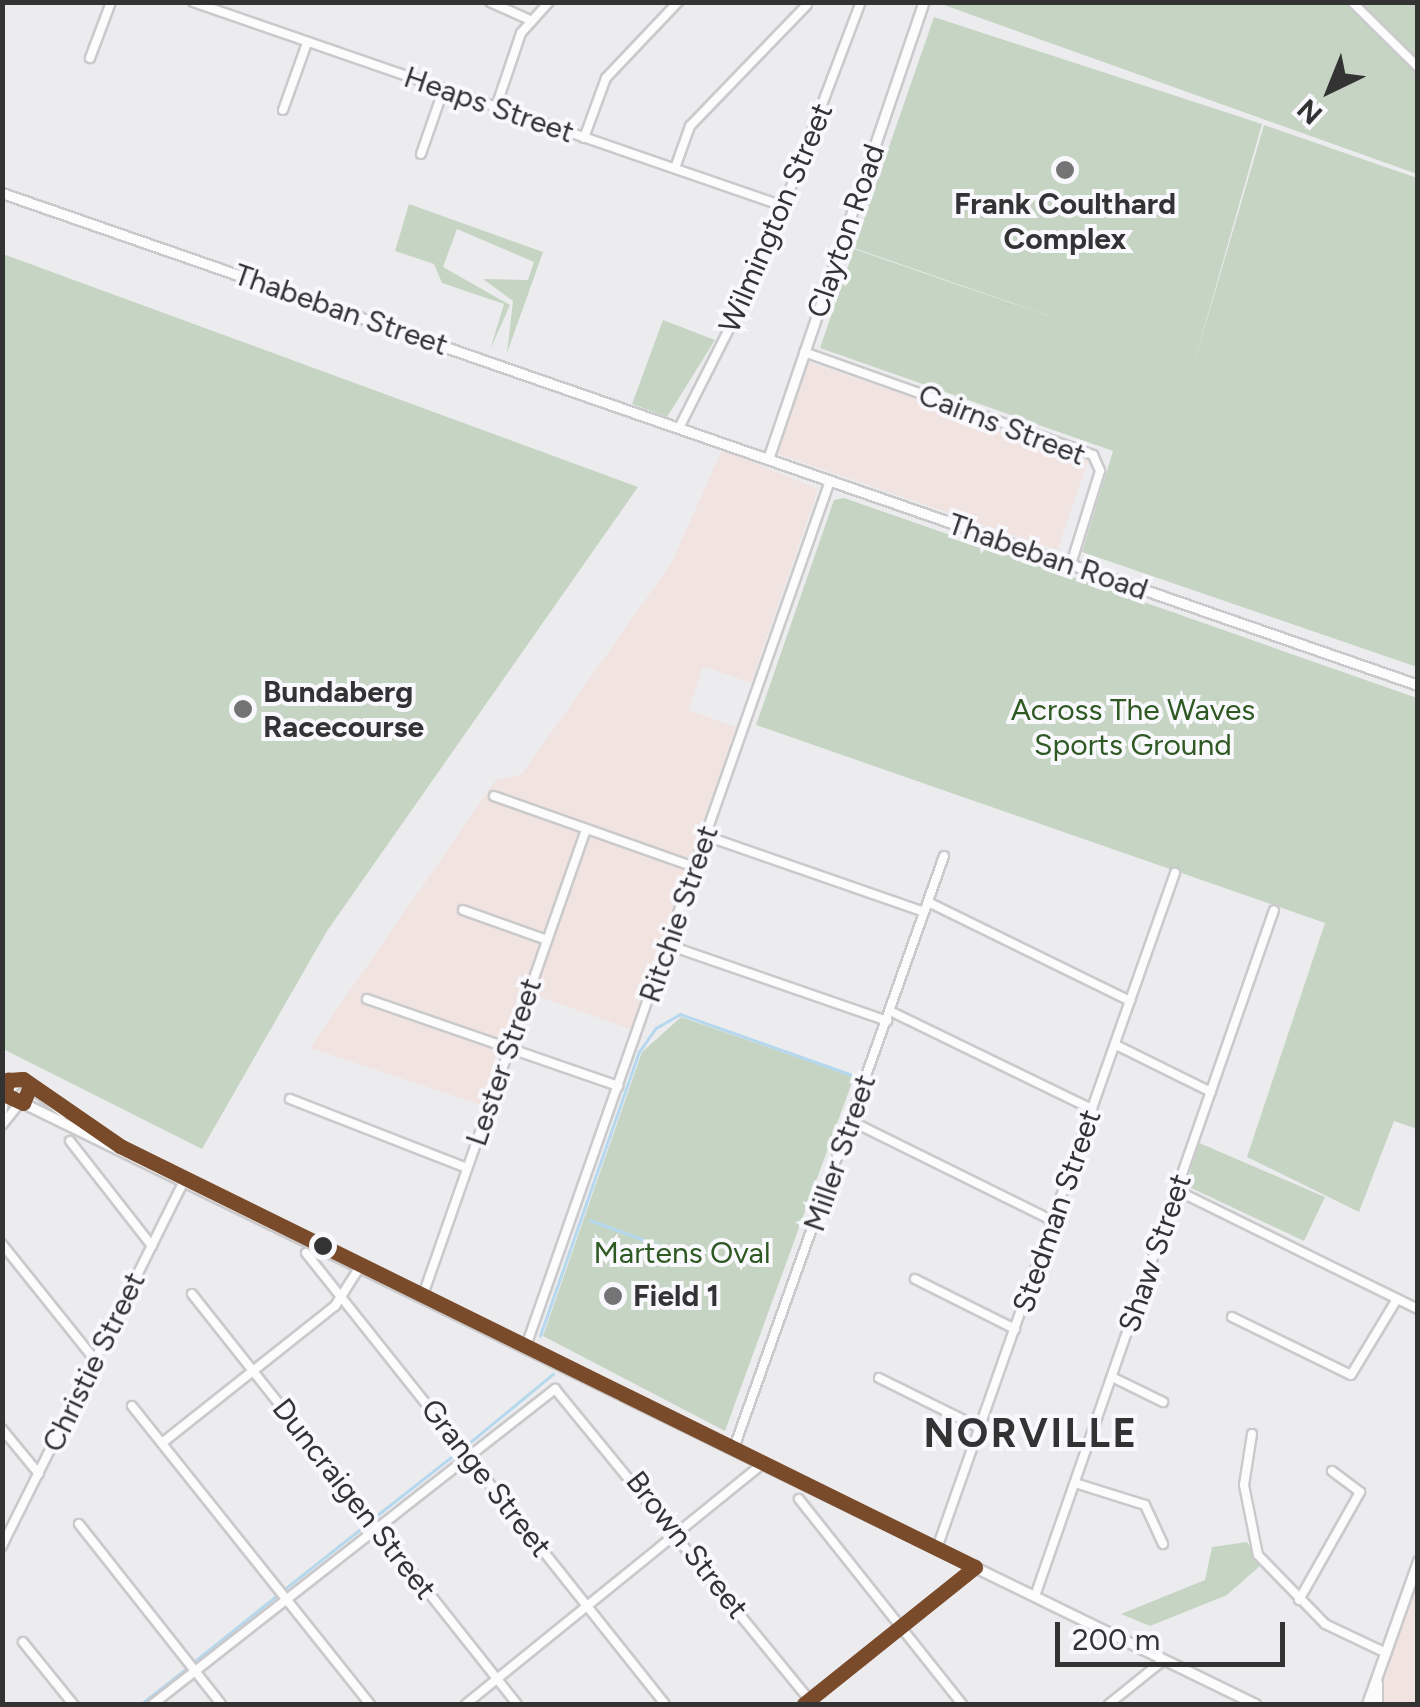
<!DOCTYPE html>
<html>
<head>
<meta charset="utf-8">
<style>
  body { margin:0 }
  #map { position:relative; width:1420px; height:1707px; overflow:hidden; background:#ececef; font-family:Figtree,sans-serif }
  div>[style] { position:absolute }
  .industrial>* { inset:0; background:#f1e3e0; transform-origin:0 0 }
  .green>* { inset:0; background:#c6d5c3 }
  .stream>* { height:2.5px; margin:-1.25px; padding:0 1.25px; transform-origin:1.25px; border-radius:1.25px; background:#b5d8ee }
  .roads { filter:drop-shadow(2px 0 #cacacc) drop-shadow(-2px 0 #cacacc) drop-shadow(0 2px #cacacc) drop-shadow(0 -2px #cacacc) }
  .minor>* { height:8px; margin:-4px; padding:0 4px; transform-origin:4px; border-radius:4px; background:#fcfcfd }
  .tertiary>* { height:9px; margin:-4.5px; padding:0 4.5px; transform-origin:4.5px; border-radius:4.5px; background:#fcfcfd }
  .bus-1>* { height:15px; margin:-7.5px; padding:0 7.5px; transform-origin:7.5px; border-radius:7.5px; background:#7a4b2a }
  .dots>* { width:28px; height:28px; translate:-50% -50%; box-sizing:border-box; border:5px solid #f8f8fd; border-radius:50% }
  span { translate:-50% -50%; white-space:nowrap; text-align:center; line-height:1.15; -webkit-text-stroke:8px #f8f8fd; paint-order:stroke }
  .street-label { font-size:30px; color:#333334 }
  .poi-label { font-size:30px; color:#333334; font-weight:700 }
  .left { translate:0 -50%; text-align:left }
  .park-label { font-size:30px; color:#2f5922 }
  .district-label { font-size:40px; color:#333334; font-weight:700; letter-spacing:2.5px }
  .frame { position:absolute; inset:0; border:5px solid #333334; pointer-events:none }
  .north { position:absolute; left:1280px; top:40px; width:100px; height:100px; -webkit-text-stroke:8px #f8f8fd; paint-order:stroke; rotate:223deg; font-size:28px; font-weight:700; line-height:40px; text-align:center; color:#333334 }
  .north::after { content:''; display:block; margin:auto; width:35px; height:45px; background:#333334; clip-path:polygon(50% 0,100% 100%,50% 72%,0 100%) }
  .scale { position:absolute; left:1055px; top:1622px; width:230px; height:45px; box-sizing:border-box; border:5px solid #333334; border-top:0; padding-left:12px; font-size:30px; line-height:35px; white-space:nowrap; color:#333334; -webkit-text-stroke:8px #f8f8fd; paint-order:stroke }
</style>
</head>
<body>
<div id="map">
  <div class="industrial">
    <i style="left:809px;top:362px;width:296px;height:97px;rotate:19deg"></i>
    <i style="clip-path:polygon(722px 450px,818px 489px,751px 683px,703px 666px,688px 710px,736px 727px,631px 1029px,520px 990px,481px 1105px,310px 1048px,496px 780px,522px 774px,672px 562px)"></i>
    <i style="clip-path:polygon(1417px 1563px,1417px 1704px,1373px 1704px,1378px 1681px)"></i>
  </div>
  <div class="green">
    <i style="clip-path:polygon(1417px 3px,1417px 174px,944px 5px,945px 2px)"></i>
    <i style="clip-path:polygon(934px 17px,1262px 124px,1193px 367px,1264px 125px,1417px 178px,1417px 667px,1082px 552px,1113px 451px,820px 348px,854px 249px,1147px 350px,854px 248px)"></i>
    <i style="clip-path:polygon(409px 204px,543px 252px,507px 353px,513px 301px,483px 279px,528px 280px,534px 262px,457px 229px,443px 267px,510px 305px,490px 350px,504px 304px,442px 283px,434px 264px,395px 251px)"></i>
    <i style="clip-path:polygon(3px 254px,638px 487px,327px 931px,202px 1149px,3px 1049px)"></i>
    <i style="clip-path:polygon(663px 320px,715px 340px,667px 417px,632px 404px)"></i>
    <i style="clip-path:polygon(844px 498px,979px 545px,981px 554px,987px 547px,1417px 698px,1417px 1129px,1394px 1121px,1359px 1212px,1247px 1157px,1325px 923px,756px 725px,834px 500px)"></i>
    <i style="clip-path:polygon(681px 1017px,854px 1077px,725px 1431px,543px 1336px,642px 1052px)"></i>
    <i style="clip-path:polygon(1197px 1142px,1325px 1197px,1304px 1241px,1187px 1186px)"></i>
    <i style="clip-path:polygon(1247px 1542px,1261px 1565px,1227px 1595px,1150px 1626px,1121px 1614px,1205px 1580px,1212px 1547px)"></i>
  </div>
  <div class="stream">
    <i style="left:590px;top:1220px;width:93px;rotate:20.2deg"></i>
    <i style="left:540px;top:1336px;width:301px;rotate:-70.8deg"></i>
    <i style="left:639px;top:1052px;width:29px;rotate:-55deg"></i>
    <i style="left:656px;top:1028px;width:28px;rotate:-30deg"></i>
    <i style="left:680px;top:1014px;width:186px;rotate:19.5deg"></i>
    <i style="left:468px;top:1444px;width:110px;rotate:-39.5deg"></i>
    <i style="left:376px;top:1516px;width:105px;rotate:-38.1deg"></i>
    <i style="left:286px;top:1588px;width:105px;rotate:-38.4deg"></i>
    <i style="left:195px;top:1661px;width:104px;rotate:-38.7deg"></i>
    <i style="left:141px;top:1704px;width:58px;rotate:-38deg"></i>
  </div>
  <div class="roads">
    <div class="minor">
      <i style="left:193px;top:2px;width:627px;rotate:19.07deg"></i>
      <i style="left:490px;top:2px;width:46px;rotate:24.3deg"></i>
      <i style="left:1352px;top:2px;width:93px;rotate:44.6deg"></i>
      <i style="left:90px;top:58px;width:60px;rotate:-69.4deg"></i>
      <i style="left:496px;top:107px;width:78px;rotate:-71.3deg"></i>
      <i style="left:521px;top:33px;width:42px;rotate:-47.9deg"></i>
      <i style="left:283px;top:110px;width:71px;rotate:-70.3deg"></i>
      <i style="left:584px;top:138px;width:64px;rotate:-69.9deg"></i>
      <i style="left:606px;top:78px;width:105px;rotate:-46.5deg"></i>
      <i style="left:421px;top:154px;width:67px;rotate:-70.8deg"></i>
      <i style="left:675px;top:168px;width:45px;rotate:-70.3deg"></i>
      <i style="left:690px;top:126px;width:168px;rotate:-46deg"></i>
      <i style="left:804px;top:352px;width:307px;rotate:19.6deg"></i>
      <i style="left:1093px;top:455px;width:17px;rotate:66deg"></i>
      <i style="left:1100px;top:471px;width:97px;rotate:107.3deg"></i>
      <i style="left:679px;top:428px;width:182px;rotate:-63.2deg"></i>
      <i style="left:761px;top:266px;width:282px;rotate:-69.3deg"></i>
      <i style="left:494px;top:796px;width:213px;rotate:19.5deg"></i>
      <i style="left:706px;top:836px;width:231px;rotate:19.2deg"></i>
      <i style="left:928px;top:902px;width:225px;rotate:26.1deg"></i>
      <i style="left:463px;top:910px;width:89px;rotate:19.7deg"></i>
      <i style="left:668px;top:945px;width:232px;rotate:19.1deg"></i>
      <i style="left:367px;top:999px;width:266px;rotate:19.1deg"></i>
      <i style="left:890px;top:1011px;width:225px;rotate:25.9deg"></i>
      <i style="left:1116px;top:1045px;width:106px;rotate:26.3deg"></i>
      <i style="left:290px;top:1099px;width:190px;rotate:21.3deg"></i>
      <i style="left:2px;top:1114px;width:18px;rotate:-81deg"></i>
      <i style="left:851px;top:1121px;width:225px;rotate:26.3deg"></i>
      <i style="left:2px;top:1125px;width:27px;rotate:-51deg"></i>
      <i style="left:70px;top:1141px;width:133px;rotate:52deg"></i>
      <i style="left:1178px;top:1191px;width:267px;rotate:26.2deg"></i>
      <i style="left:2px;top:1244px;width:149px;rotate:51.3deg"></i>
      <i style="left:306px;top:1253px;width:576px;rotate:51.48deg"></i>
      <i style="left:915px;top:1279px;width:112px;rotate:26.6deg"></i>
      <i style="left:192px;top:1294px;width:523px;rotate:51.6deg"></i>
      <i style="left:423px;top:1295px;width:494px;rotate:-70.7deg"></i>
      <i style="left:1232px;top:1317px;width:132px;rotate:26deg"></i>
      <i style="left:1351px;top:1375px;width:89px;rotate:-58.8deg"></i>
      <i style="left:526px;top:1346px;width:917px;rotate:-70.64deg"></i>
      <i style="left:1112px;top:1377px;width:57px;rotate:26.1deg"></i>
      <i style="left:879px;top:1378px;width:113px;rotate:26.3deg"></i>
      <i style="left:132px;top:1406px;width:381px;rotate:51.4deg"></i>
      <i style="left:2px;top:1429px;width:58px;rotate:50.6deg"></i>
      <i style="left:1252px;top:1434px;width:52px;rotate:98.9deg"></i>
      <i style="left:1244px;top:1485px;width:71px;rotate:78.7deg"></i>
      <i style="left:1258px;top:1555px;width:96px;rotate:45.8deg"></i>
      <i style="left:1325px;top:1624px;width:68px;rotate:25.4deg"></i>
      <i style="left:162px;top:1443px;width:221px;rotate:-38.4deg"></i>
      <i style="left:335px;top:1306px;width:49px;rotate:-57.6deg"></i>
      <i style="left:734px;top:1448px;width:628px;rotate:-70.47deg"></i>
      <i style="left:1075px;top:1483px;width:73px;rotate:17.4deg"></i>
      <i style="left:1145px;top:1505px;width:43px;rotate:65.2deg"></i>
      <i style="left:799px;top:1499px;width:262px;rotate:51.5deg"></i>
      <i style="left:79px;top:1524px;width:229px;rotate:51.7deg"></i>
      <i style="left:2px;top:1546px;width:410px;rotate:-63.5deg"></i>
      <i style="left:937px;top:1548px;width:716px;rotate:-70.58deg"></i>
      <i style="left:1035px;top:1596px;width:726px;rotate:-70.79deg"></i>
      <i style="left:1299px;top:1600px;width:124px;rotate:-60.5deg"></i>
      <i style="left:1360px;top:1492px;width:35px;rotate:-143deg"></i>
      <i style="left:23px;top:1642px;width:80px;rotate:51.1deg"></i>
      <i style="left:153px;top:1704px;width:511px;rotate:-38.08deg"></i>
      <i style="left:555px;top:1389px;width:407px;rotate:50.7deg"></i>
      <i style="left:466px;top:1704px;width:383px;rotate:-39deg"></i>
      <i style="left:804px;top:1704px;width:219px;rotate:-38.7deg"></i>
      <i style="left:1109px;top:1704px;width:70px;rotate:-38.7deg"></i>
    </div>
    <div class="tertiary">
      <i style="left:2px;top:193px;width:1499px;rotate:19.16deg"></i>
      <i style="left:768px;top:459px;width:483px;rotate:-71.2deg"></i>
      <i style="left:30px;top:1086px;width:18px;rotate:112deg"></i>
      <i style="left:23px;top:1103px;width:21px;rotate:-155deg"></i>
      <i style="left:4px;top:1094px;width:23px;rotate:-43deg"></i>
      <i style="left:21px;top:1078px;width:55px;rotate:39.1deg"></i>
      <i style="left:23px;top:1103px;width:1371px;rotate:26deg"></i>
      <i style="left:1377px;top:1683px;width:21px;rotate:90deg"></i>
      <i style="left:1367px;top:1704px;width:152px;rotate:-70.4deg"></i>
    </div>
  </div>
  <div class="bus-1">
    <i style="left:30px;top:1086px;width:18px;rotate:112deg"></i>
    <i style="left:23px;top:1103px;width:21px;rotate:-155deg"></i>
    <i style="left:4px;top:1094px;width:15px;rotate:-74deg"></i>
    <i style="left:8px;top:1080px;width:15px;rotate:-4deg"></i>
    <i style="left:23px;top:1079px;width:118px;rotate:34.6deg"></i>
    <i style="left:120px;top:1146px;width:953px;rotate:26.22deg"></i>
    <i style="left:804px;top:1704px;width:219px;rotate:-38.7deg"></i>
  </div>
  <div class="dots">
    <i style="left:1065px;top:170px;background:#747475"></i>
    <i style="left:243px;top:709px;background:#747475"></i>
    <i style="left:323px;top:1246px;background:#333334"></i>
    <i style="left:613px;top:1296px;background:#747475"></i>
  </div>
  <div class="street-label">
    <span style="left:489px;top:105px;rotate:19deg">Heaps Street</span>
    <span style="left:776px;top:218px;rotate:-67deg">Wilmington Street</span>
    <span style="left:846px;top:231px;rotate:-71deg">Clayton Road</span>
    <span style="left:341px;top:310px;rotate:19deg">Thabeban Street</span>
    <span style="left:1002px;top:425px;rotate:21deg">Cairns Street</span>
    <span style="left:1048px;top:557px;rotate:19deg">Thabeban Road</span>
    <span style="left:679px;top:914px;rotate:-71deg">Ritchie Street</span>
    <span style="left:504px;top:1062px;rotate:-71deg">Lester Street</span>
    <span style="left:840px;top:1153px;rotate:-71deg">Miller Street</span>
    <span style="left:1057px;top:1211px;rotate:-71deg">Stedman Street</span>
    <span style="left:1155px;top:1253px;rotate:-71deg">Shaw Street</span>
    <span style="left:94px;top:1362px;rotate:-64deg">Christie Street</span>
    <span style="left:486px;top:1478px;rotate:52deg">Grange Street</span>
    <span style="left:354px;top:1499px;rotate:52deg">Duncraigen Street</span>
    <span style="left:687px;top:1545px;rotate:52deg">Brown Street</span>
  </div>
  <div class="poi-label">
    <span style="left:1065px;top:221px">Frank Coulthard<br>Complex</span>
    <span class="left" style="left:263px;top:709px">Bundaberg<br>Racecourse</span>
    <span class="left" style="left:633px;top:1296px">Field 1</span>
  </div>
  <div class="park-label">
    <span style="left:1133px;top:727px">Across The Waves<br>Sports Ground</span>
    <span style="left:682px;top:1253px">Martens Oval</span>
  </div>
  <div class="district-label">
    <span style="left:1031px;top:1433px">NORVILLE</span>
  </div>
  <div class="frame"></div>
  <div class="north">N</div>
  <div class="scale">200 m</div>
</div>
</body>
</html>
